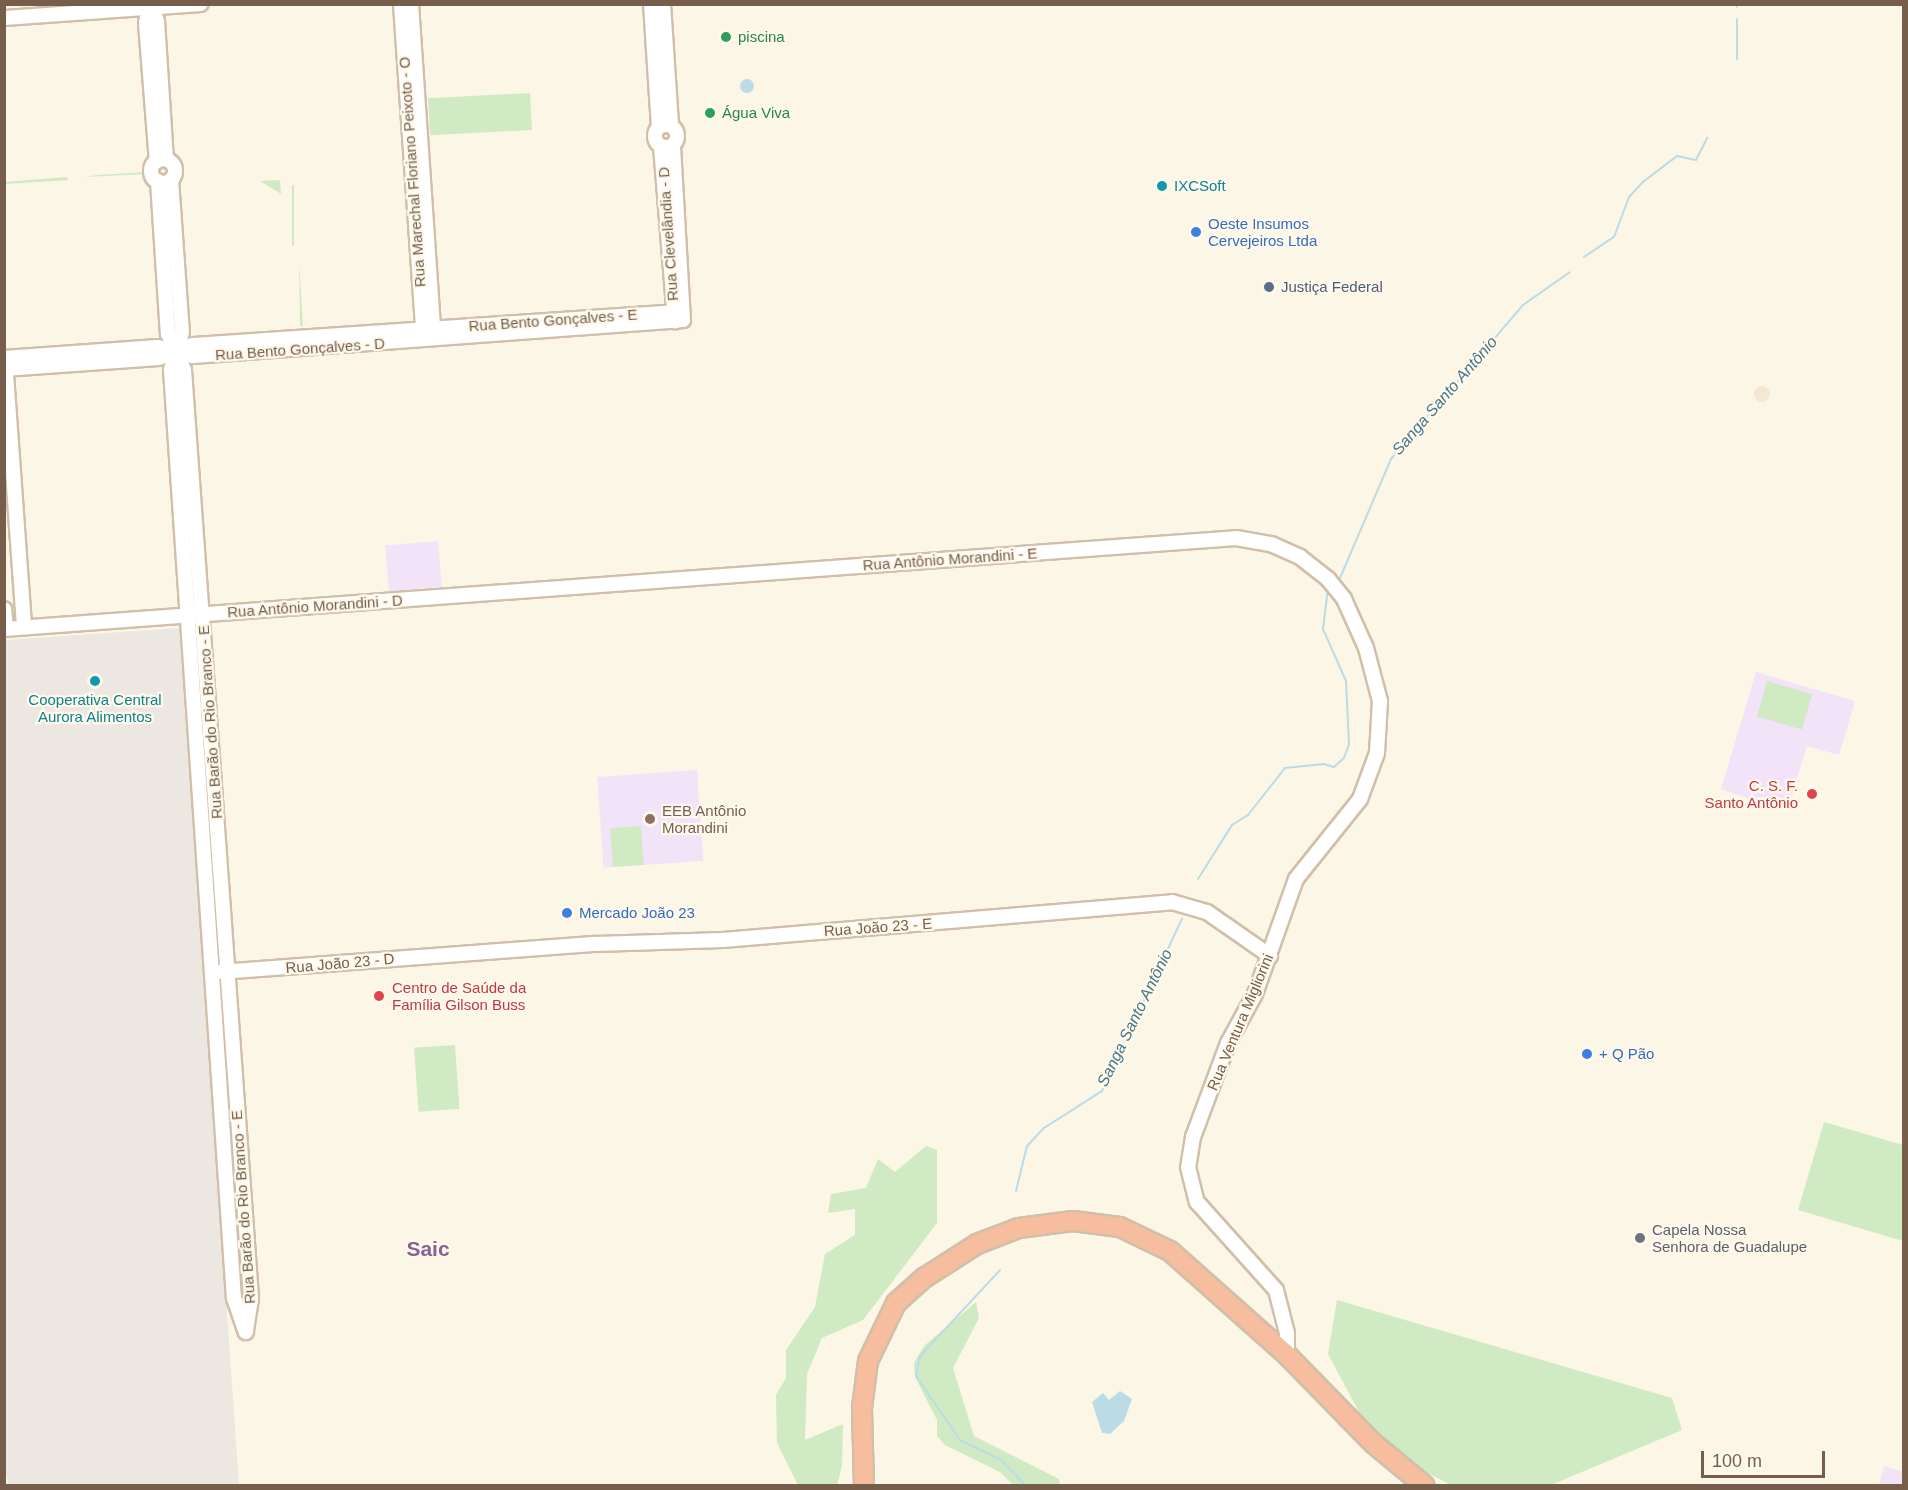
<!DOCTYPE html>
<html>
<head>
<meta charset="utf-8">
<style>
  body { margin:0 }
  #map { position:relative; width:1908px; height:1490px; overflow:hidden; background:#fcf6e6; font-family:Helvetica,sans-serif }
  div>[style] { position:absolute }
  .residential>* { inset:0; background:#f4e8d5 }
  .round { border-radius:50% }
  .industrial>* { inset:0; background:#ece7e0 }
  .education>* { inset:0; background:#f3e3f9; transform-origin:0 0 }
  .green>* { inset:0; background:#d0eac4; transform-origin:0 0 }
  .water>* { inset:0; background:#bbdce6 }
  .stream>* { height:2px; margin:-1px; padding:0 1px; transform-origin:1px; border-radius:1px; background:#bbdce6 }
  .roads { filter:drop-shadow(2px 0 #d1bfaa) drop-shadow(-2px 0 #d1bfaa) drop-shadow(0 2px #d1bfaa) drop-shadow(0 -2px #d1bfaa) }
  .secondary>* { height:14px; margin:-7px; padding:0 7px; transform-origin:7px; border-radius:7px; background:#fff }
  .secondary>.ring { margin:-7px; padding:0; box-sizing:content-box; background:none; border:14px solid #fff; border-radius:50% }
  .highway>* { height:18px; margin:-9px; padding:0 9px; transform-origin:9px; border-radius:9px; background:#f6bd9e }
  .dots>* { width:16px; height:16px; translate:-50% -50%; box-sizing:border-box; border:3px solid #fff9ed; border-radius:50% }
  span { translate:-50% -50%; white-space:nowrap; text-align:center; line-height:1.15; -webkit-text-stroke:4.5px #fff9ed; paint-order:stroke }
  .leisure-label { font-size:15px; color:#27864d }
  .left { translate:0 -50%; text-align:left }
  .street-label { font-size:15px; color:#765e4b }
  .culture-label { font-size:15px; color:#0d838f }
  .shop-label { font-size:15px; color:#366cbe }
  .service-label { font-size:15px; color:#4e5e75 }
  .health-label { font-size:15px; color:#be3a42 }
  .right { translate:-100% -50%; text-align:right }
  .education-label { font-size:15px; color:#785e54 }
  .worship-label { font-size:15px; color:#5b616d }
  .water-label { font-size:16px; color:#457789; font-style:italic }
  .district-label { font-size:21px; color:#876292; font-weight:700 }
  .frame { position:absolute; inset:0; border:6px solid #765e4b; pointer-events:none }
  .scale { position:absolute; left:1701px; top:1451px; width:124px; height:27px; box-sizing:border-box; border:3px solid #765e4b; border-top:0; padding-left:8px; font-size:18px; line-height:21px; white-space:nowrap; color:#765e4b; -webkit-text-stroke:4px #fff9ed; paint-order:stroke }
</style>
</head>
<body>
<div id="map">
  <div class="residential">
    <i class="round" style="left:1754px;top:386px;width:16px;height:16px"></i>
  </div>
  <div class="industrial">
    <i style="clip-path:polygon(179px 628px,239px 1485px,9px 1485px,5px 1472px,5px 640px)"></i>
  </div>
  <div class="education">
    <i style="left:438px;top:541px;width:46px;height:53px;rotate:85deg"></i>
    <i style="clip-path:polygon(1756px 672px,1855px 701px,1839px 755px,1807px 746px,1787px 811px,1721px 789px)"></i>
    <i style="left:697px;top:770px;width:91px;height:100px;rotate:86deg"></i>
    <i style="clip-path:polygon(1884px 1466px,1903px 1472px,1903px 1485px,1879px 1485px)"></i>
  </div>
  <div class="green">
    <i style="left:530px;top:93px;width:37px;height:102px;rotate:87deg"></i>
    <i style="clip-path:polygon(147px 172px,147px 174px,84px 177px,98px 175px)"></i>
    <i style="clip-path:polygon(67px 177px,68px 180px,5px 184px,5px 182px)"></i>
    <i style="clip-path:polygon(280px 180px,281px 194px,260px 181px)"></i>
    <i style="left:292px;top:185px;width:2px;height:61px"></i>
    <i style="clip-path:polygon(299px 262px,303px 326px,300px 326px)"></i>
    <i style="clip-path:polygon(5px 485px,15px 607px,13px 607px,11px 571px)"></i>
    <i style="left:1767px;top:681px;width:47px;height:37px;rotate:16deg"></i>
    <i style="left:641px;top:826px;width:39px;height:31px;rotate:86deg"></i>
    <i style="left:455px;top:1045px;width:64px;height:41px;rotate:86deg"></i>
    <i style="clip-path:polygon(1824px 1122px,1903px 1145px,1903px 1241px,1798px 1210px)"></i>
    <i style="clip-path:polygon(926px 1146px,937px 1150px,937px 1223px,863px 1320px,822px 1338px,807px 1374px,805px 1440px,843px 1424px,842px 1466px,837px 1485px,798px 1485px,777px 1443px,776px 1395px,786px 1378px,786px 1350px,815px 1307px,825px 1254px,855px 1235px,855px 1209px,828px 1213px,831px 1194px,866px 1188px,878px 1159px,895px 1172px)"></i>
    <i style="clip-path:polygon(1337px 1300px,1672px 1398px,1682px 1430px,1551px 1485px,1451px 1485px,1418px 1468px,1361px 1416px,1328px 1354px)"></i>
    <i style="clip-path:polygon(976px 1302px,979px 1318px,953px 1368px,974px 1436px,1059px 1479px,1060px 1485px,1013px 1485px,1000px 1472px,945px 1445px,937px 1436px,937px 1420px,915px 1377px,914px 1363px,924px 1346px)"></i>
  </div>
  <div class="water">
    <i class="round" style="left:719px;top:30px;width:14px;height:14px"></i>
    <i class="round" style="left:740px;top:79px;width:14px;height:14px"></i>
    <i style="clip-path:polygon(1120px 1391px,1132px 1399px,1124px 1421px,1110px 1434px,1102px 1433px,1092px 1402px,1103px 1393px,1109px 1400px)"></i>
  </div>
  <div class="stream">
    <i style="left:1737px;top:4px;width:3px;rotate:90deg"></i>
    <i style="left:1737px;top:19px;width:40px;rotate:90deg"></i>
    <i style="left:1584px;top:257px;width:36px;rotate:-34deg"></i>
    <i style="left:1614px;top:237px;width:43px;rotate:-69.4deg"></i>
    <i style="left:1629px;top:197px;width:21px;rotate:-47deg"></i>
    <i style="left:1643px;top:182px;width:43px;rotate:-37.4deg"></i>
    <i style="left:1677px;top:156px;width:19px;rotate:12deg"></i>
    <i style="left:1696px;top:160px;width:25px;rotate:-63deg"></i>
    <i style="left:1340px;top:578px;width:129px;rotate:-66.8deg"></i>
    <i style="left:1391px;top:459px;width:203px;rotate:-49.4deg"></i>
    <i style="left:1523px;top:305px;width:57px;rotate:-35.1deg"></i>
    <i style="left:1198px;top:879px;width:64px;rotate:-57.8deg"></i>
    <i style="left:1232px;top:825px;width:19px;rotate:-32deg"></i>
    <i style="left:1248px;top:815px;width:60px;rotate:-51.8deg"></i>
    <i style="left:1285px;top:768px;width:39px;rotate:-6deg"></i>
    <i style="left:1324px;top:764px;width:10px;rotate:17deg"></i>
    <i style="left:1334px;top:767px;width:13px;rotate:-42deg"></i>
    <i style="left:1344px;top:758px;width:15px;rotate:-70deg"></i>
    <i style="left:1349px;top:744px;width:63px;rotate:-92.7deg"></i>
    <i style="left:1346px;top:681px;width:57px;rotate:-113.9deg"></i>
    <i style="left:1323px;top:629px;width:38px;rotate:-83deg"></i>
    <i style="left:1016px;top:1191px;width:46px;rotate:-76.3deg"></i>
    <i style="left:1027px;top:1146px;width:25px;rotate:-47deg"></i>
    <i style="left:1044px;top:1128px;width:69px;rotate:-32.5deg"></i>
    <i style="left:1102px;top:1091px;width:190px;rotate:-65.1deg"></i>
    <i style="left:1000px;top:1270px;width:117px;rotate:132.9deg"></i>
    <i style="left:920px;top:1356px;width:20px;rotate:101deg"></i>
    <i style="left:916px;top:1376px;width:78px;rotate:55.5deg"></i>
    <i style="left:960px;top:1440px;width:46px;rotate:26deg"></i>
    <i style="left:1001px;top:1460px;width:36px;rotate:46deg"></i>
  </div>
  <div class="roads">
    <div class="secondary">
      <i style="left:150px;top:4px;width:19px;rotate:102deg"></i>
      <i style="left:146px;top:23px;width:139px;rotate:85.5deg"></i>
      <i style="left:401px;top:4px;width:335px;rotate:86.1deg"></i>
      <i style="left:411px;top:4px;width:335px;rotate:86.1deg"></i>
      <i style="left:651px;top:4px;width:123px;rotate:86.3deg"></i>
      <i style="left:663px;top:4px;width:122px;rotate:86.2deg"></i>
      <i style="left:152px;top:5px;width:17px;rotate:73deg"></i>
      <i style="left:157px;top:21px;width:139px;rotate:86.3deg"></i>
      <i style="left:4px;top:18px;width:197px;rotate:-4.1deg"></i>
      <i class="ring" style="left:655px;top:125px;width:8px;height:8px"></i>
      <i style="left:661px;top:146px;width:176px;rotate:85.4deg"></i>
      <i class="ring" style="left:151px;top:159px;width:10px;height:10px"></i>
      <i style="left:171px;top:180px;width:152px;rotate:85.9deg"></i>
      <i style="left:182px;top:332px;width:20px;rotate:105deg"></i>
      <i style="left:177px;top:351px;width:20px;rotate:70deg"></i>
      <i style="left:184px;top:370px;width:931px;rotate:85.87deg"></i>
      <i style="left:251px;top:1299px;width:33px;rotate:99deg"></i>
      <i style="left:158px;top:181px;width:153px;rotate:86.3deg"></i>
      <i style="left:168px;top:334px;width:19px;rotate:62deg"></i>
      <i style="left:177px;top:351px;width:20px;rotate:108deg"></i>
      <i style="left:171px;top:370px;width:930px;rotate:86.12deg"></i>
      <i style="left:234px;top:1298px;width:36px;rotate:71deg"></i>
      <i style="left:4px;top:358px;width:154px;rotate:-4.1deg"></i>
      <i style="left:158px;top:347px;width:19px;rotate:12deg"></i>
      <i style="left:177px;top:351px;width:17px;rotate:-21deg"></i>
      <i style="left:193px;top:345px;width:476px;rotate:-3.9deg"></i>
      <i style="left:5px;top:360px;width:268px;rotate:85.9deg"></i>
      <i style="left:4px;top:369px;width:155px;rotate:-4.1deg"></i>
      <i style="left:159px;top:358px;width:19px;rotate:-21deg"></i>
      <i style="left:177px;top:351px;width:17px;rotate:17deg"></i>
      <i style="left:193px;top:356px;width:491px;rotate:-4.2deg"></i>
      <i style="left:683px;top:320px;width:174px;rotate:-93.3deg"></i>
      <i style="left:4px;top:609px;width:20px;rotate:84deg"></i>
      <i style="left:4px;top:629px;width:1235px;rotate:-4.22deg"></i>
      <i style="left:1236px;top:538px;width:36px;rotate:10deg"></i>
      <i style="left:1271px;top:544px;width:32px;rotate:24deg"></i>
      <i style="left:1300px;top:557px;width:36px;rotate:38deg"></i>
      <i style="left:1328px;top:579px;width:26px;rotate:51deg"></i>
      <i style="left:1344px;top:599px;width:54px;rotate:65.8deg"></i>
      <i style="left:1366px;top:648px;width:55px;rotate:75.2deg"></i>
      <i style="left:1380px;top:701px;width:52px;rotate:93.3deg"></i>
      <i style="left:1377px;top:753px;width:49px;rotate:110.3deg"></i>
      <i style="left:1360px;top:799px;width:102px;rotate:128.7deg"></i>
      <i style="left:1296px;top:879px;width:122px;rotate:109.6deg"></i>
      <i style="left:1255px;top:994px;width:56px;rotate:118.9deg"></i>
      <i style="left:1228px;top:1043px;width:100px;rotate:110.4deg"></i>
      <i style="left:1193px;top:1137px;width:30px;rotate:99deg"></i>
      <i style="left:1188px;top:1167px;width:36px;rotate:76deg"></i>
      <i style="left:1197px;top:1202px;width:118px;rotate:48.1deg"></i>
      <i style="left:1276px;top:1290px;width:44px;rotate:75.7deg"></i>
      <i style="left:1287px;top:1333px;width:22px;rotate:90deg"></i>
      <i style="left:220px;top:972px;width:377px;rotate:-4.3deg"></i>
      <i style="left:596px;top:944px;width:127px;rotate:-1.8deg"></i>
      <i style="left:723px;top:940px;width:451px;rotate:-4.8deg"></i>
      <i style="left:1172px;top:902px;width:36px;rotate:16deg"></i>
      <i style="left:1207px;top:912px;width:77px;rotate:34.9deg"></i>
    </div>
    <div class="highway">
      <i style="left:864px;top:1486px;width:78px;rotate:-91.5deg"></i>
      <i style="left:862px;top:1408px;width:47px;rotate:-82.7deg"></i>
      <i style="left:868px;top:1361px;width:64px;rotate:-64.2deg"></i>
      <i style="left:896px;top:1303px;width:38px;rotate:-42deg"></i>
      <i style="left:924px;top:1278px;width:63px;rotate:-32.7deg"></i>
      <i style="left:977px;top:1244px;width:45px;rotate:-20.9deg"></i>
      <i style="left:1019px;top:1228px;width:54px;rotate:-7.4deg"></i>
      <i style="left:1073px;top:1221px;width:47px;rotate:7.3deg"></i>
      <i style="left:1120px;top:1227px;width:55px;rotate:25.6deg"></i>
      <i style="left:1170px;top:1251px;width:157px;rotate:41.6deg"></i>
      <i style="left:1287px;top:1355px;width:123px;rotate:45.7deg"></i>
      <i style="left:1373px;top:1443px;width:67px;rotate:39.6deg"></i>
    </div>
  </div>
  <div class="dots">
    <i style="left:726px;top:37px;background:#2e9e5b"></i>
    <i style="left:710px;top:113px;background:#2e9e5b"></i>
    <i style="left:1162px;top:186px;background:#0f9aa8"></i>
    <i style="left:1196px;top:232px;background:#3f7fe0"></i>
    <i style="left:1269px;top:287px;background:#5c6f8a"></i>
    <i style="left:95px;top:681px;background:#0f9aa8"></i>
    <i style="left:1812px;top:794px;background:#e0444e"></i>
    <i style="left:650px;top:819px;background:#8d6e63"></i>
    <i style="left:567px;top:913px;background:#3f7fe0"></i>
    <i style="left:379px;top:996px;background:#e0444e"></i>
    <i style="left:1587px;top:1054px;background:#3f7fe0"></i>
    <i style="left:1640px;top:1238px;background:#6b7280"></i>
  </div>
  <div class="leisure-label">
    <span class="left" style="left:738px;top:37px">piscina</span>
    <span class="left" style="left:722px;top:113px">Água Viva</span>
  </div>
  <div class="street-label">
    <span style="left:412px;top:172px;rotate:-94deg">Rua Marechal Floriano Peixoto - O</span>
    <span style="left:668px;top:234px;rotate:-94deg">Rua Clevelândia - D</span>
    <span style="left:553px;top:320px;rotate:-4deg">Rua Bento Gonçalves - E</span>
    <span style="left:300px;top:349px;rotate:-4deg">Rua Bento Gonçalves - D</span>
    <span style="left:950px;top:559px;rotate:-4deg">Rua Antônio Morandini - E</span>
    <span style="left:315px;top:606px;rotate:-4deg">Rua Antônio Morandini - D</span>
    <span style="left:210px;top:722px;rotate:-94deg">Rua Barão do Rio Branco - E</span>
    <span style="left:878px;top:927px;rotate:-4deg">Rua João 23 - E</span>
    <span style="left:340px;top:963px;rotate:-5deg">Rua João 23 - D</span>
    <span style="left:1240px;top:1022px;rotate:-67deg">Rua Ventura Migliorini</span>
    <span style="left:243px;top:1207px;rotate:-94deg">Rua Barão do Rio Branco - E</span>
  </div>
  <div class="culture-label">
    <span class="left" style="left:1174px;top:186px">IXCSoft</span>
    <span style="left:95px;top:708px">Cooperativa Central<br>Aurora Alimentos</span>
  </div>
  <div class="shop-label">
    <span class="left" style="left:1208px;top:232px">Oeste Insumos<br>Cervejeiros Ltda</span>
    <span class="left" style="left:579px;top:913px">Mercado João 23</span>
    <span class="left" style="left:1599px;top:1054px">+ Q Pão</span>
  </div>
  <div class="service-label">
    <span class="left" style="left:1281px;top:287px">Justiça Federal</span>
  </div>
  <div class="health-label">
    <span class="right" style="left:1798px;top:794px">C. S. F.<br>Santo Antônio</span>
    <span class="left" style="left:392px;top:996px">Centro de Saúde da<br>Família Gilson Buss</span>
  </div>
  <div class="education-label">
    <span class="left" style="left:662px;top:819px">EEB Antônio<br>Morandini</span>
  </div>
  <div class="worship-label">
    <span class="left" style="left:1652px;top:1238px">Capela Nossa<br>Senhora de Guadalupe</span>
  </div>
  <div class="water-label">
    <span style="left:1445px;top:396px;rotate:-49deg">Sanga Santo Antônio</span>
    <span style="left:1135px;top:1018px;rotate:-64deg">Sanga Santo Antônio</span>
  </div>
  <div class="district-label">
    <span style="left:428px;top:1249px">Saic</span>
  </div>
  <div class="frame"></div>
  <div class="scale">100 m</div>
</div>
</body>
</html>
